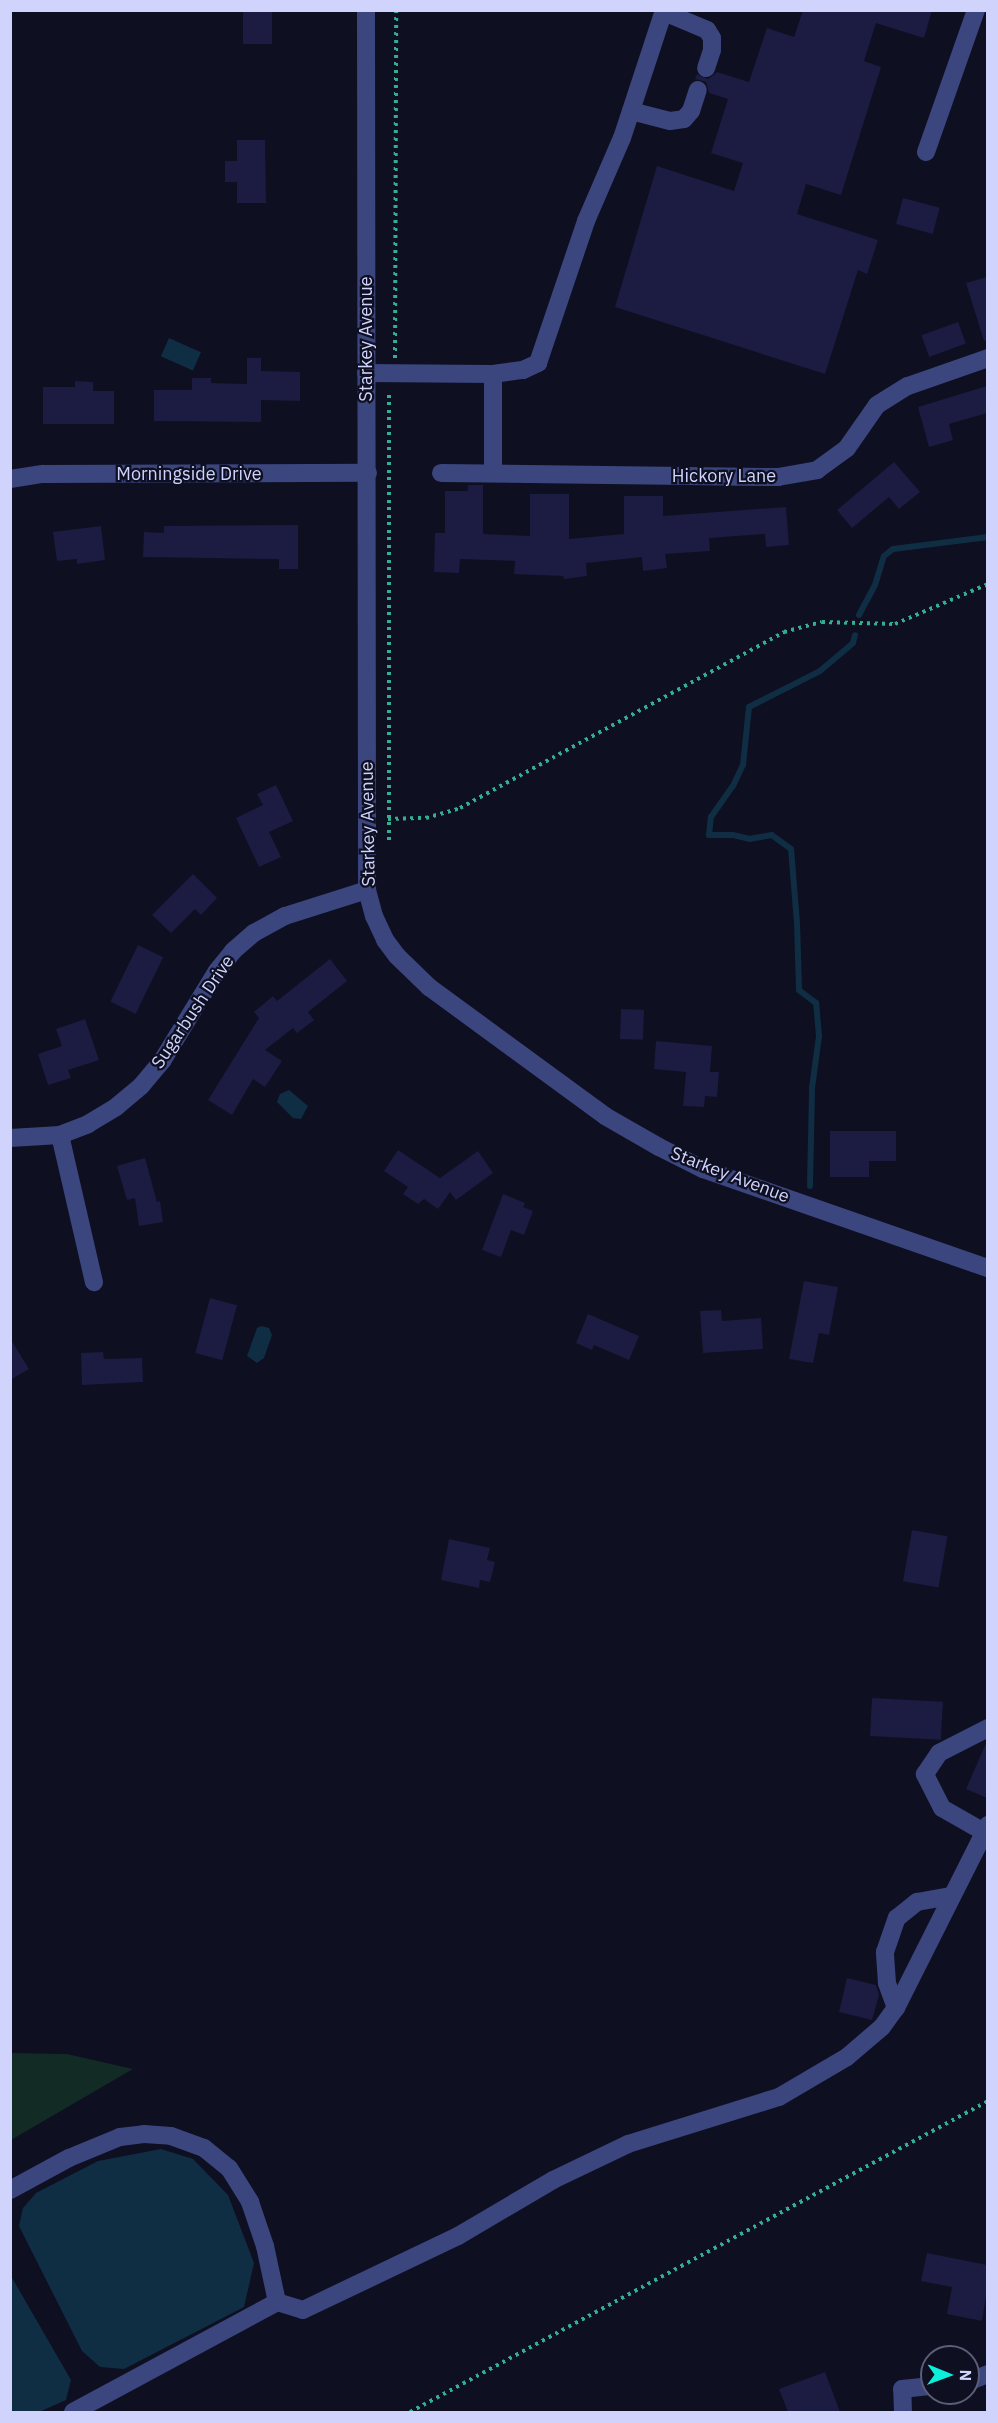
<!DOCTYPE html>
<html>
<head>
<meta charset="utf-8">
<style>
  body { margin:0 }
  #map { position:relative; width:998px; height:2423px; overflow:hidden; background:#0e0f21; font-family:"IBM Plex Sans",sans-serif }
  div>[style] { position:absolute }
  .green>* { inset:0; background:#122b25 }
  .water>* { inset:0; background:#0f2e44; transform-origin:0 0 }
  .stream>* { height:6px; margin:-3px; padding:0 3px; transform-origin:3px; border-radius:3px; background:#0f2e44 }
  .building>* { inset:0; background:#1c1b41; transform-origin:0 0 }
  .path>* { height:4px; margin-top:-2px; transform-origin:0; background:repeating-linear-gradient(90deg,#34ae90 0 3px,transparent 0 7.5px) }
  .minor>* { height:18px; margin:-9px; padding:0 9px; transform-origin:9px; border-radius:9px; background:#3b457e }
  span { translate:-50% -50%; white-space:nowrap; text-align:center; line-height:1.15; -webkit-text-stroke:4.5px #0e0f21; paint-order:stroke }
  .street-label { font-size:18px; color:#d0d4fd }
  .frame { position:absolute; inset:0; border:12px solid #d0d4fd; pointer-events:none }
  .north { position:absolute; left:920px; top:2345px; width:60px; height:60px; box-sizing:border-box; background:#0e0f21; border:2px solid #5c5e79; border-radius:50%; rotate:91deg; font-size:16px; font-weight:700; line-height:24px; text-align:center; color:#d0d4fd }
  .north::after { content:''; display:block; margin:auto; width:21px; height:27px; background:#0befdb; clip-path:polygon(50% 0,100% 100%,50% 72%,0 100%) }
</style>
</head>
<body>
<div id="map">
  <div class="green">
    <i style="clip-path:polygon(11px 2053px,67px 2054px,133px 2069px,11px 2140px)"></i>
  </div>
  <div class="water">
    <i style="left:169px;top:338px;width:35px;height:20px;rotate:24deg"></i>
    <i style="clip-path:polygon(289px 1090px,308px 1106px,301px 1119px,293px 1118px,277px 1102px,280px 1094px)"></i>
    <i style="clip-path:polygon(261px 1326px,269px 1328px,272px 1335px,264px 1358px,257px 1363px,247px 1356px,257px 1328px)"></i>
    <i style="clip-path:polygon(161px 2149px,193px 2159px,228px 2195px,254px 2263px,244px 2307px,124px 2369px,100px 2367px,82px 2351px,19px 2226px,23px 2208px,36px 2193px,98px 2161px)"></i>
    <i style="clip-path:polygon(11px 2276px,71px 2380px,66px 2400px,39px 2412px,11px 2412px)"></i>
  </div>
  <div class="stream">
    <i style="left:859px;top:615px;width:34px;rotate:-62deg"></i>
    <i style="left:875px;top:585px;width:30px;rotate:-73deg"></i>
    <i style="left:884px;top:556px;width:11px;rotate:-38deg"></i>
    <i style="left:893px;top:549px;width:96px;rotate:-7.2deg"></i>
    <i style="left:810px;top:1186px;width:98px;rotate:-88.8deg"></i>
    <i style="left:812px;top:1088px;width:52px;rotate:-82.3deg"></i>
    <i style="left:819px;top:1036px;width:33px;rotate:-95deg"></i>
    <i style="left:816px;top:1003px;width:21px;rotate:-143deg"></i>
    <i style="left:799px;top:990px;width:67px;rotate:-91.7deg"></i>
    <i style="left:797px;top:923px;width:74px;rotate:-94.6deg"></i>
    <i style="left:791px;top:849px;width:24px;rotate:-144deg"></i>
    <i style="left:772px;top:835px;width:22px;rotate:170deg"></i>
    <i style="left:750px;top:839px;width:17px;rotate:-167deg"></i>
    <i style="left:733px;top:835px;width:24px;rotate:180deg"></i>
    <i style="left:709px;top:835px;width:18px;rotate:-84deg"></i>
    <i style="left:711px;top:817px;width:38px;rotate:-55deg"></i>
    <i style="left:733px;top:786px;width:23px;rotate:-65deg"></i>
    <i style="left:743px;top:765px;width:58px;rotate:-84.1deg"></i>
    <i style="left:749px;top:707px;width:80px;rotate:-26.9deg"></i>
    <i style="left:820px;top:671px;width:43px;rotate:-40.3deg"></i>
    <i style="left:853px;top:643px;width:8px;rotate:-76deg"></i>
  </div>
  <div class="building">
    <i style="left:243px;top:10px;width:29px;height:34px"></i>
    <i style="clip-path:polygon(803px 10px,932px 10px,924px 38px,876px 23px,864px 61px,881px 67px,841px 195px,806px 184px,797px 214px,878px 240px,867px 274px,858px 270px,825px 374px,615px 307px,657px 166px,734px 191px,743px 163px,711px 153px,728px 99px,709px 93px,706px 82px,695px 79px,697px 74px,708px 79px,717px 72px,749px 82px,767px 28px,794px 37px)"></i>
    <i style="clip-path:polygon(237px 140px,265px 140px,266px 203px,237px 203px,237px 182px,225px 182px,225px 161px,237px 161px)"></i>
    <i style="left:903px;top:198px;width:38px;height:27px;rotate:15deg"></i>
    <i style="clip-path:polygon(987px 277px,987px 340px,984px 341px,966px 283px)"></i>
    <i style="left:958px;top:322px;width:23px;height:39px;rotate:70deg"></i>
    <i style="clip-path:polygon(247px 358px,261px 358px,261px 371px,300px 372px,300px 401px,261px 400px,261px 422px,154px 421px,154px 390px,192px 390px,192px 378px,211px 378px,211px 383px,247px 384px)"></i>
    <i style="clip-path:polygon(75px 381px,93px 382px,93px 391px,114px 391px,114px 424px,43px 424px,43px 387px,75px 387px)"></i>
    <i style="clip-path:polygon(987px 386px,987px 413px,949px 424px,953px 440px,929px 447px,918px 407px)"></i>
    <i style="clip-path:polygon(894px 462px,920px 492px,899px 509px,889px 497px,852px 528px,837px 510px)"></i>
    <i style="clip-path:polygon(468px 485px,483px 485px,483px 534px,530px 536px,530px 494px,569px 494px,569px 539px,624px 534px,624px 496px,663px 496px,663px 516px,786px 507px,789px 545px,766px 547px,765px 534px,709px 538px,710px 551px,665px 554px,667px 568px,643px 571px,642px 557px,586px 563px,587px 576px,564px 579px,563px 576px,514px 574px,515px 561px,460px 559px,459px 573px,434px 572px,435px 533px,445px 533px,445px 491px,468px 491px)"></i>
    <i style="clip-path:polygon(298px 525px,298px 569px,279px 569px,279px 559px,143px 557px,144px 532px,164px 533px,164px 526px)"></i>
    <i style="clip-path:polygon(101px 526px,105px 560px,77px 564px,77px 559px,57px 561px,53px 532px)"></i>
    <i style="clip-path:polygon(276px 785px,293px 821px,269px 832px,281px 857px,259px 867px,236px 818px,263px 805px,257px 794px)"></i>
    <i style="clip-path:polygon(193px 874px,217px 898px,201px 915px,195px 909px,171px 933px,152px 915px)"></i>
    <i style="left:138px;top:945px;width:28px;height:63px;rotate:26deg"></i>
    <i style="clip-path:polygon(330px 959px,347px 981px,308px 1012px,314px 1020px,297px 1033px,293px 1028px,265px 1050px,282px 1061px,265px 1087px,253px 1079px,232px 1115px,208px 1100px,259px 1018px,254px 1012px,273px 996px,277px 1001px)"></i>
    <i style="left:621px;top:1009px;width:23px;height:30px;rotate:2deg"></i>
    <i style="clip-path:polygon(85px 1019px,99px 1060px,68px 1070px,71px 1078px,48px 1085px,38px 1054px,62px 1046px,56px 1029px)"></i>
    <i style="clip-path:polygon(656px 1041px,712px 1046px,710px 1072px,719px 1072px,717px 1097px,705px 1096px,704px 1107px,683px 1106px,686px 1072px,654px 1069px)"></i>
    <i style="clip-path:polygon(830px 1131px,896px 1131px,896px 1161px,869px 1161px,869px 1177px,830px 1177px)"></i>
    <i style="clip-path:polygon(398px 1150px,440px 1178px,478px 1151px,493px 1173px,456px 1200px,450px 1192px,438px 1209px,424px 1199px,418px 1204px,403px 1194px,408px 1187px,384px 1171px)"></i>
    <i style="clip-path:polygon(145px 1158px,157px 1202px,160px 1201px,163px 1222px,139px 1226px,135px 1198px,127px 1200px,117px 1166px)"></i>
    <i style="clip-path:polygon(503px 1194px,525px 1203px,523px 1207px,533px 1211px,524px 1235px,511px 1230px,501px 1257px,482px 1250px)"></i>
    <i style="clip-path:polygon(804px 1281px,838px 1287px,829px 1335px,819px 1333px,813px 1363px,789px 1359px)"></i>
    <i style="left:210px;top:1298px;width:28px;height:57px;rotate:15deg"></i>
    <i style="clip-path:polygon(721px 1310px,722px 1321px,761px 1318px,763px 1349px,703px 1353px,700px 1311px)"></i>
    <i style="clip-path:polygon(588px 1314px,639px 1336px,629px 1360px,594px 1345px,592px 1350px,576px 1343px)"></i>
    <i style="clip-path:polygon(10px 1338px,29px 1369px,10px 1380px)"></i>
    <i style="clip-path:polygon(103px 1352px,104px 1359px,142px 1358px,143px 1382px,82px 1385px,81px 1353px)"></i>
    <i style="left:912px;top:1530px;width:36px;height:52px;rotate:10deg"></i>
    <i style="clip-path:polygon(449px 1539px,490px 1548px,487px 1560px,495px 1562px,490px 1582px,480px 1580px,479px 1588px,441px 1580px)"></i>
    <i style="left:872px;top:1698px;width:71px;height:38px;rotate:3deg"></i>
    <i style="clip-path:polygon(987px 1741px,987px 1798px,966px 1789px)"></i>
    <i style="clip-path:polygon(847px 1978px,876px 1985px,879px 1995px,872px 2020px,839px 2012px)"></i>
    <i style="clip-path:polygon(927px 2253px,987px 2265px,987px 2290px,982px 2321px,947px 2314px,952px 2287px,921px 2281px)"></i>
    <i style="clip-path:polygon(825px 2372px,840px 2412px,788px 2412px,779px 2389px)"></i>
  </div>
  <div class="path">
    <i style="left:395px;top:358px;width:348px;rotate:-89.8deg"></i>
    <i style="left:388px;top:819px;width:38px;rotate:-2deg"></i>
    <i style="left:426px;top:818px;width:35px;rotate:-16deg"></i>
    <i style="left:460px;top:808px;width:369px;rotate:-28.5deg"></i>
    <i style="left:784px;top:632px;width:39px;rotate:-15deg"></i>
    <i style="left:822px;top:622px;width:73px;rotate:1.6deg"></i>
    <i style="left:895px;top:624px;width:101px;rotate:-23.3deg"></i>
    <i style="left:389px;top:840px;width:449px;rotate:-90deg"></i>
    <i style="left:410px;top:2412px;width:656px;rotate:-28.28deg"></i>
  </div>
  <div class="minor">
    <i style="left:366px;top:10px;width:880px;rotate:89.93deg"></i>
    <i style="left:367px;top:890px;width:27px;rotate:75deg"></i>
    <i style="left:374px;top:916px;width:26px;rotate:65deg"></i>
    <i style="left:385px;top:940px;width:20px;rotate:53deg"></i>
    <i style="left:397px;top:956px;width:45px;rotate:44.1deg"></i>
    <i style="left:429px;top:987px;width:218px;rotate:36.2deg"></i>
    <i style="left:605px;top:1116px;width:62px;rotate:29.9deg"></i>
    <i style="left:659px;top:1147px;width:49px;rotate:26.6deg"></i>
    <i style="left:703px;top:1169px;width:302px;rotate:19.2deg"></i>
    <i style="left:664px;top:12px;width:47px;rotate:22.7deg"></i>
    <i style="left:707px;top:30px;width:9px;rotate:58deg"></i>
    <i style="left:712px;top:38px;width:12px;rotate:90deg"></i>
    <i style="left:712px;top:50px;width:19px;rotate:108deg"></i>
    <i style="left:631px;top:111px;width:40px;rotate:14.4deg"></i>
    <i style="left:670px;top:121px;width:14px;rotate:-8deg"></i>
    <i style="left:684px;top:119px;width:11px;rotate:-49deg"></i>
    <i style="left:691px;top:111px;width:22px;rotate:-72deg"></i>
    <i style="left:926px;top:152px;width:151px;rotate:-70.6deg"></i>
    <i style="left:366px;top:373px;width:127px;rotate:0.5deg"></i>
    <i style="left:493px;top:374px;width:98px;rotate:90deg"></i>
    <i style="left:493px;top:374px;width:30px;rotate:-8deg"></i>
    <i style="left:523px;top:370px;width:17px;rotate:-25deg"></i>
    <i style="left:538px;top:363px;width:150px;rotate:-71.3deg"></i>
    <i style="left:586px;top:221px;width:90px;rotate:-66.6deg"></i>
    <i style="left:622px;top:138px;width:135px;rotate:-71.8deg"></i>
    <i style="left:441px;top:473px;width:337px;rotate:0.7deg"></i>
    <i style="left:778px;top:477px;width:40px;rotate:-10deg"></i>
    <i style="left:817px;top:470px;width:37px;rotate:-36deg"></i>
    <i style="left:847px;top:448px;width:52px;rotate:-55.1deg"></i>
    <i style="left:877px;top:405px;width:36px;rotate:-32deg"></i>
    <i style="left:908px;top:386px;width:85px;rotate:-19.3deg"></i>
    <i style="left:10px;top:479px;width:33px;rotate:-9deg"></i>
    <i style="left:43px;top:474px;width:325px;rotate:-0.2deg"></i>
    <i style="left:60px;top:1135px;width:151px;rotate:77deg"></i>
    <i style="left:10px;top:1138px;width:50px;rotate:-3.4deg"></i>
    <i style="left:60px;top:1135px;width:30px;rotate:-21deg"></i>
    <i style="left:88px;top:1124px;width:33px;rotate:-31deg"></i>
    <i style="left:116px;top:1107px;width:33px;rotate:-40deg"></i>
    <i style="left:141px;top:1086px;width:33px;rotate:-50deg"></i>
    <i style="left:162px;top:1061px;width:105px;rotate:-58.6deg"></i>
    <i style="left:217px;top:971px;width:26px;rotate:-51deg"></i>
    <i style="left:233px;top:951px;width:28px;rotate:-41deg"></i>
    <i style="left:254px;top:933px;width:35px;rotate:-29deg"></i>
    <i style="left:285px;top:916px;width:86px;rotate:-17.6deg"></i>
    <i style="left:984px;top:1832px;width:48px;rotate:-150.3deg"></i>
    <i style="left:942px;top:1808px;width:38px;rotate:-117deg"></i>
    <i style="left:925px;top:1774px;width:25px;rotate:-56deg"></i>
    <i style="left:939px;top:1753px;width:55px;rotate:-27deg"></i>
    <i style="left:896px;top:2008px;width:27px;rotate:-110deg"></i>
    <i style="left:887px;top:1983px;width:31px;rotate:-94deg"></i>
    <i style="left:885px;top:1952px;width:36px;rotate:-71deg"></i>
    <i style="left:897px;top:1918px;width:26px;rotate:-39deg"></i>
    <i style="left:917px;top:1902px;width:35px;rotate:-10deg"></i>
    <i style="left:10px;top:2190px;width:67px;rotate:-28.5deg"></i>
    <i style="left:69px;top:2158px;width:55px;rotate:-22.4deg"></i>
    <i style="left:120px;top:2137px;width:24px;rotate:-7deg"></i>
    <i style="left:144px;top:2134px;width:27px;rotate:4deg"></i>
    <i style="left:171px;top:2136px;width:35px;rotate:20deg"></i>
    <i style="left:204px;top:2148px;width:32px;rotate:39deg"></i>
    <i style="left:229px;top:2168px;width:40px;rotate:58deg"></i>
    <i style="left:250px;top:2202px;width:46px;rotate:71.2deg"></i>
    <i style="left:265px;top:2246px;width:57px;rotate:77.9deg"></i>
    <i style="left:968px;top:2382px;width:22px;rotate:-22deg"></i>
    <i style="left:73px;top:2412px;width:232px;rotate:-28.3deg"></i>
    <i style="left:277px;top:2302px;width:27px;rotate:17deg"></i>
    <i style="left:303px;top:2310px;width:172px;rotate:-25.5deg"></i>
    <i style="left:458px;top:2236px;width:110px;rotate:-30.5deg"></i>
    <i style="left:553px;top:2180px;width:83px;rotate:-25.6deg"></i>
    <i style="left:628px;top:2144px;width:158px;rotate:-17.3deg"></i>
    <i style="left:779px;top:2097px;width:79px;rotate:-30.5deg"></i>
    <i style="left:847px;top:2057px;width:46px;rotate:-40.6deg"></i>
    <i style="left:882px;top:2027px;width:24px;rotate:-54deg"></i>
    <i style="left:896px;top:2008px;width:205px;rotate:-63.3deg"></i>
    <i style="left:903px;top:2412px;width:23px;rotate:-92deg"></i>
    <i style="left:902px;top:2389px;width:30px;rotate:-6deg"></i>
  </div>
  <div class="street-label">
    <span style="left:366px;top:339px;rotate:-90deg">Starkey Avenue</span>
    <span style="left:189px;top:474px">Morningside Drive</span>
    <span style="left:724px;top:476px">Hickory Lane</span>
    <span style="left:368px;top:824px;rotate:-91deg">Starkey Avenue</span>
    <span style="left:193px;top:1012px;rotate:-56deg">Sugarbush Drive</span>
    <span style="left:730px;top:1175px;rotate:21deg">Starkey Avenue</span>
  </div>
  <div class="frame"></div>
  <div class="north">N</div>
</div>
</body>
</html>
